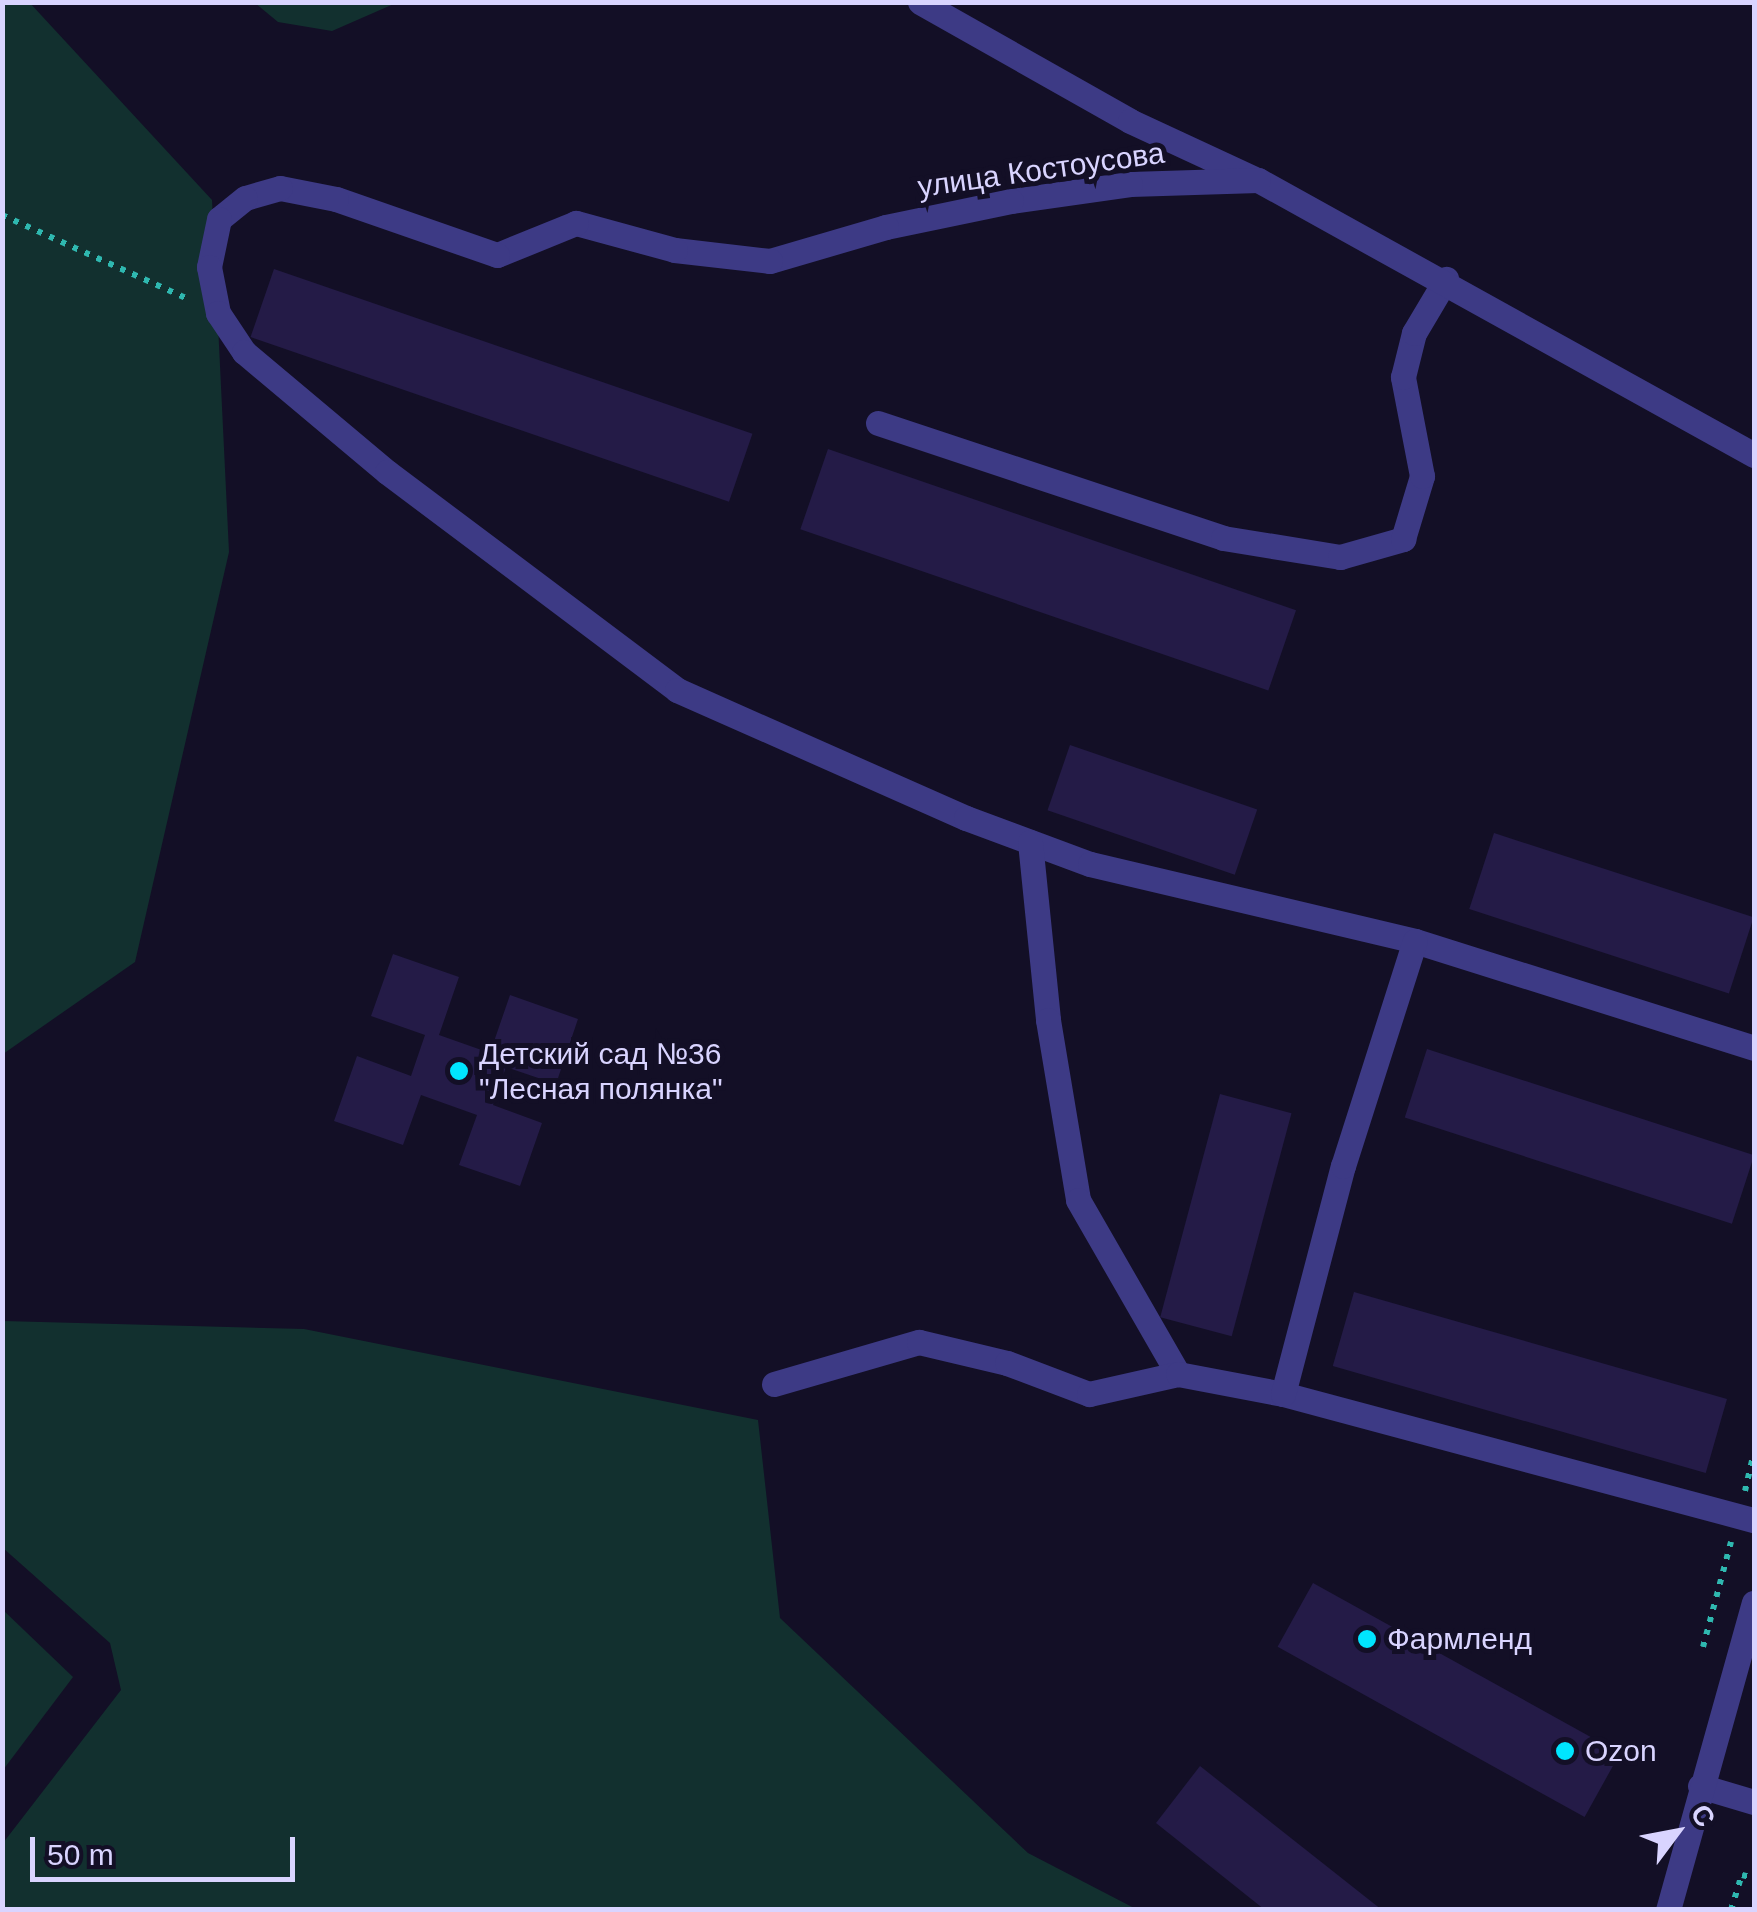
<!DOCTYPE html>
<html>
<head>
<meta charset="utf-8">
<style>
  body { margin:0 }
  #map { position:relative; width:1757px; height:1912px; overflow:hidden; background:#130f26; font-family:Helvetica,sans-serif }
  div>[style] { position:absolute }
  .green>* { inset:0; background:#12302f }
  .building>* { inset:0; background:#241b47; transform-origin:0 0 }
  .path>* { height:6px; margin-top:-3px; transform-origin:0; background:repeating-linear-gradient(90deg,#2fb8b0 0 5px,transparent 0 13px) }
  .minor>* { height:25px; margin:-12.5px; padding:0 12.5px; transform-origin:12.5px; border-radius:12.5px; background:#3d3a85 }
  .dots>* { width:28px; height:28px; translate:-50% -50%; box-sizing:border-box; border:5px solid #130f26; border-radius:50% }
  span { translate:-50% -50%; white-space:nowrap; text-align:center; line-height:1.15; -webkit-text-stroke:10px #130f26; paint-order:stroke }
  .street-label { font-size:30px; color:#d9d4ff }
  .poi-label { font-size:30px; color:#d9d4ff }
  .left { translate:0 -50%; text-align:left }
  .frame { position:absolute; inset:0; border:5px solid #d9d4ff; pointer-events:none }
  .north { position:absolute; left:1627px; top:1782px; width:100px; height:100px; -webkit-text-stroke:8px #130f26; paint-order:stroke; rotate:58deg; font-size:28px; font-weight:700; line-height:40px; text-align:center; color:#d9d4ff }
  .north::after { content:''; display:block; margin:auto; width:35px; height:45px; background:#d9d4ff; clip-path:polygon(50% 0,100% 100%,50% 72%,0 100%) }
  .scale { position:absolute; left:30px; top:1837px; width:265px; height:45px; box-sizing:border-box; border:5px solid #d9d4ff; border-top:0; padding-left:12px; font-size:30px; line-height:35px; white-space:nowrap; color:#d9d4ff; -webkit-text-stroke:8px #130f26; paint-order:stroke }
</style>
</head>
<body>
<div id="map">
  <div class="green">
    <i style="clip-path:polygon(29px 2px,212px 200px,229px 552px,135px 962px,3px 1054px,2px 3px)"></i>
    <i style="clip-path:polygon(255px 3px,396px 3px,332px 31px,278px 22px)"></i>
    <i style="clip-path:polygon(3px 1321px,304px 1329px,758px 1420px,780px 1618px,1028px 1853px,1136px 1909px,3px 1909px,3px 1843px,121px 1690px,110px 1643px,3px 1548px)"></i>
    <i style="clip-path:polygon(2px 1609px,73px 1677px,3px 1770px,2px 1770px)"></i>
  </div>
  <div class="building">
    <i style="left:274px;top:269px;width:506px;height:72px;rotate:19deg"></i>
    <i style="left:828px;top:449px;width:495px;height:85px;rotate:19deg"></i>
    <i style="left:1070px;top:745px;width:198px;height:69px;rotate:19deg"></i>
    <i style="left:1494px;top:833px;width:273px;height:80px;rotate:18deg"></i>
    <i style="clip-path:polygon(393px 954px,459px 977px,439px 1035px,490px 1053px,510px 995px,578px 1019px,556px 1084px,506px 1067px,493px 1105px,542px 1123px,520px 1186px,459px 1165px,477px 1115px,421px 1095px,403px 1145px,334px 1121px,357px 1056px,411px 1076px,425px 1035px,371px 1016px)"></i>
    <i style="left:1427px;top:1049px;width:344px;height:72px;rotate:18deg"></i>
    <i style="left:1220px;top:1094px;width:74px;height:231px;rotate:15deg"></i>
    <i style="left:1354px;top:1292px;width:388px;height:77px;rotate:16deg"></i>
    <i style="left:1313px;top:1583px;width:351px;height:73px;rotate:29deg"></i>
    <i style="clip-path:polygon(1200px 1766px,1382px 1910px,1265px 1910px,1156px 1823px)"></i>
  </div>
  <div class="path">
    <i style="left:2px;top:215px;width:204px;rotate:24.3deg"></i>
    <i style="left:1745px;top:1491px;width:39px;rotate:-77deg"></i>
    <i style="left:1703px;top:1647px;width:109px;rotate:-75.1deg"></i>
    <i style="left:1731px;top:1910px;width:37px;rotate:-73deg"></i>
    <i style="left:1742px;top:1875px;width:12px;rotate:14deg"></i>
  </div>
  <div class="minor">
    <i style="left:920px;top:2px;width:241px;rotate:29.5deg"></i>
    <i style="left:1130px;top:121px;width:136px;rotate:24.9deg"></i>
    <i style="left:878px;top:423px;width:364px;rotate:18.4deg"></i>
    <i style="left:1223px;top:538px;width:119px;rotate:9.2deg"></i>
    <i style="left:1340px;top:557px;width:66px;rotate:-15.9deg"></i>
    <i style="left:1403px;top:539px;width:66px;rotate:-73.2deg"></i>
    <i style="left:1422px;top:476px;width:101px;rotate:-100.9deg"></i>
    <i style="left:1403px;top:377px;width:45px;rotate:-76deg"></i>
    <i style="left:1414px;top:333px;width:63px;rotate:-59.3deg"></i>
    <i style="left:1754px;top:455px;width:567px;rotate:-150.99deg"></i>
    <i style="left:1258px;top:180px;width:128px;rotate:178.2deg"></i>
    <i style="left:1130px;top:184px;width:120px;rotate:171.9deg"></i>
    <i style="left:1011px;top:201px;width:128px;rotate:168.3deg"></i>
    <i style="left:886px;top:227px;width:121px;rotate:163.7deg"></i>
    <i style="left:770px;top:261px;width:96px;rotate:-173.4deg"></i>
    <i style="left:675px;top:250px;width:103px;rotate:-164.7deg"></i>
    <i style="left:576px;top:223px;width:85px;rotate:157.9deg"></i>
    <i style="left:497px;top:255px;width:170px;rotate:-160.8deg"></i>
    <i style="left:336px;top:199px;width:57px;rotate:-168.9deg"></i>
    <i style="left:280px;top:188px;width:36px;rotate:164deg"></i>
    <i style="left:245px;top:198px;width:33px;rotate:141deg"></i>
    <i style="left:219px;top:219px;width:49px;rotate:101.8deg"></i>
    <i style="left:209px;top:267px;width:47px;rotate:78.9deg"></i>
    <i style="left:218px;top:313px;width:47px;rotate:56.3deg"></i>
    <i style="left:244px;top:352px;width:187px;rotate:40deg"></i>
    <i style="left:387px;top:472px;width:363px;rotate:36.9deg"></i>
    <i style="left:677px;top:690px;width:316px;rotate:23.9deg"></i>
    <i style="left:966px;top:818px;width:132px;rotate:20.4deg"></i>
    <i style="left:1090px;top:864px;width:334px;rotate:13.3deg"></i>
    <i style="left:1415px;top:941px;width:355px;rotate:17.5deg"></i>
    <i style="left:1030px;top:842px;width:179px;rotate:84.2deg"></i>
    <i style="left:1048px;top:1020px;width:182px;rotate:80.5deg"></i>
    <i style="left:1078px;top:1200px;width:201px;rotate:60.1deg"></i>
    <i style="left:774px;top:1384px;width:151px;rotate:-16.2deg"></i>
    <i style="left:919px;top:1342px;width:90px;rotate:13.4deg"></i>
    <i style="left:1007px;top:1363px;width:88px;rotate:20.7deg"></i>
    <i style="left:1089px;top:1394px;width:91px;rotate:-12.7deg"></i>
    <i style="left:1178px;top:1374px;width:107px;rotate:10.8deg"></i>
    <i style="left:1283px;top:1394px;width:488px;rotate:15deg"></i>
    <i style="left:1283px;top:1394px;width:236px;rotate:-75.3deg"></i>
    <i style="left:1343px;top:1166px;width:236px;rotate:-72.3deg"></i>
    <i style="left:1700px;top:1786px;width:56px;rotate:16.5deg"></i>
    <i style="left:1668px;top:1910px;width:319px;rotate:-74.4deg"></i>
  </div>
  <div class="dots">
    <i style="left:459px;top:1071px;background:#00e5ff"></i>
    <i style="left:1367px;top:1639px;background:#00e5ff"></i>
    <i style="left:1565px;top:1751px;background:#00e5ff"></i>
  </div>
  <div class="street-label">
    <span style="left:1041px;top:170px;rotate:-8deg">улица Костоусова</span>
  </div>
  <div class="poi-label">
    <span class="left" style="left:479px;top:1071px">Детский сад №36<br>"Лесная полянка"</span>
    <span class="left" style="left:1387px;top:1639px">Фармленд</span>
    <span class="left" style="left:1585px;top:1751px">Ozon</span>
  </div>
  <div class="frame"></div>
  <div class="north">С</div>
  <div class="scale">50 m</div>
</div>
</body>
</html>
